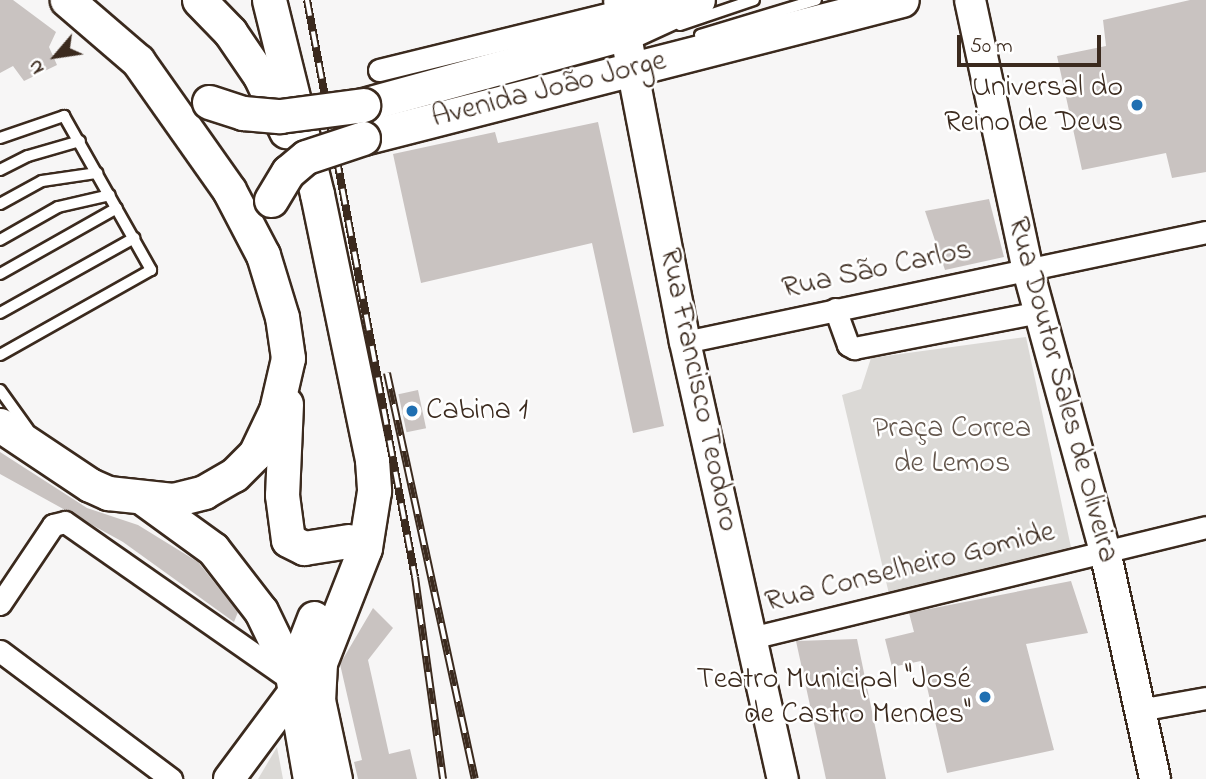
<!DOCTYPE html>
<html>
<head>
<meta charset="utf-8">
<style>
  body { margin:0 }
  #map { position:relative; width:1206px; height:779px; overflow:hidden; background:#f7f6f6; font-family:"Indie Flower",sans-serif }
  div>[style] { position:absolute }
  .green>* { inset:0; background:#dbd9d6 }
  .building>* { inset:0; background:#c9c3c1; transform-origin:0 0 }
  .roads { filter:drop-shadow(2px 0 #3b2a1e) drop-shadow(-2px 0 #3b2a1e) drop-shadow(0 2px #3b2a1e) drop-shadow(0 -2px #3b2a1e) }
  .lane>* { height:10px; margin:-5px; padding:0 5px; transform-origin:5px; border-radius:5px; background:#fff }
  .street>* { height:21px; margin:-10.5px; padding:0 10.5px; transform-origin:10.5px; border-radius:10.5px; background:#fff }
  .secondary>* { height:30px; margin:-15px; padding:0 15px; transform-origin:15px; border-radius:15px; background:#fff }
  .primary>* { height:33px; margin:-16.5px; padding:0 16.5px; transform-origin:16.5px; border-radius:16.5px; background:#fff }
  .rail>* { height:8px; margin-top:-4px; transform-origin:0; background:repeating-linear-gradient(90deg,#fff 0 16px,#3b2a1e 0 32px); box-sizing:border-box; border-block:2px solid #3b2a1e }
  .bridges { filter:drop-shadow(2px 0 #3b2a1e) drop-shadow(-2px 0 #3b2a1e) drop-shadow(0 2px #3b2a1e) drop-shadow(0 -2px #3b2a1e) }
  .primary-bridge>* { height:33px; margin:-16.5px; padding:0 16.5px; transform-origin:16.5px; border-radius:16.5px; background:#fff }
  .dots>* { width:19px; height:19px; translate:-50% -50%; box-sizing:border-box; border:4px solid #fff; border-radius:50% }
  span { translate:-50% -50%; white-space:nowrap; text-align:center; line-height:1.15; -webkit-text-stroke:5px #fff; paint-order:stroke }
  .poi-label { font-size:30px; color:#3b2a1e }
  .right { translate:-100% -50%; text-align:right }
  .left { translate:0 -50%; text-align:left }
  .street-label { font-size:30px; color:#3b2a1e }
  .park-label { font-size:30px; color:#63564c }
  .north { position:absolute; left:21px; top:21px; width:70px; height:70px; -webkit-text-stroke:5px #fff; paint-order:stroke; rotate:241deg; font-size:19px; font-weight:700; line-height:28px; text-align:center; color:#3b2a1e }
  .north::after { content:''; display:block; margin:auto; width:24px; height:32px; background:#3b2a1e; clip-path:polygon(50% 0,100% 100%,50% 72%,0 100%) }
  .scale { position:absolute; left:957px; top:35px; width:144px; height:32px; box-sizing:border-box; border:4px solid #3b2a1e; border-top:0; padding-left:9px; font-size:21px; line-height:24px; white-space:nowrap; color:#3b2a1e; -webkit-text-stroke:5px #fff; paint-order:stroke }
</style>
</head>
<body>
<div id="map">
  <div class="green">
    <i style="clip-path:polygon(1026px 337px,1072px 552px,889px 594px,842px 395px,861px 389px,871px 358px)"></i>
    <i style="clip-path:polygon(277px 747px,283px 779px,258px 779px)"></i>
  </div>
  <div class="building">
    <i style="clip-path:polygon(0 0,13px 0,56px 32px,49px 47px,57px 65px,24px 81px,13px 66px,0 73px)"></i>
    <i style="clip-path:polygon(1190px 0,1206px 0,1206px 172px,1172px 178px,1166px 153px,1082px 170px,1057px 56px,1106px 46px,1103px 20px)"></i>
    <i style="clip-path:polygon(598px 122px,664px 426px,633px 433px,592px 243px,421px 283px,393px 154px,495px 132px,498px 143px)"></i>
    <i style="clip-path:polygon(989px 199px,1004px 257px,945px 270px,925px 211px)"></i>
    <i style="left:418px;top:390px;width:39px;height:20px;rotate:78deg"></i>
    <i style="clip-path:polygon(0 452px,87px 508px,138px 525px,198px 562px,238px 612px,234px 622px,123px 542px,0 474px)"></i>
    <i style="clip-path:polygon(1071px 581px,1088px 633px,1026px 644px,1054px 750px,947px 773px,921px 661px,892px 667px,885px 639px,914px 632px,909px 613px)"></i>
    <i style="clip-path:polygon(373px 608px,393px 628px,368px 660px,389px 754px,410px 749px,417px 779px,358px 779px,354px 762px,362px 760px,340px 664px)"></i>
    <i style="clip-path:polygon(857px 639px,886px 779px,826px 779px,796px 641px)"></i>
  </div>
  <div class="roads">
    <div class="lane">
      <i style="left:680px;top:25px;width:78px;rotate:-18.7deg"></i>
      <i style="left:700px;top:35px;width:121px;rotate:-16.8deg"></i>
      <i style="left:0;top:138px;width:68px;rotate:-19deg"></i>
      <i style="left:64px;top:116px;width:177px;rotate:60.5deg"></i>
      <i style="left:151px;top:270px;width:173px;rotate:150.6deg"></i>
      <i style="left:0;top:170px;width:31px;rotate:-27deg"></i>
      <i style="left:28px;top:156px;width:54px;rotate:-16.1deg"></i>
      <i style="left:0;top:204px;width:48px;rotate:-28.7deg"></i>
      <i style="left:42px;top:181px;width:56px;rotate:-8.3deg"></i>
      <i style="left:0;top:240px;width:67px;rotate:-29.6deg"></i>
      <i style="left:58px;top:207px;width:53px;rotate:-13deg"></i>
      <i style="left:0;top:274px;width:134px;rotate:-29.4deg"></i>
      <i style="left:0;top:313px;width:154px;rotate:-29.2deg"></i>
      <i style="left:0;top:390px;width:48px;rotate:54.3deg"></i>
    </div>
    <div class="street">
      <i style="left:379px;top:70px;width:294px;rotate:-13.8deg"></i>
      <i style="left:835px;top:309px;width:38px;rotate:70deg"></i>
      <i style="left:848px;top:345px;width:7px;rotate:27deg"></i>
      <i style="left:854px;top:348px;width:189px;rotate:-11deg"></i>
      <i style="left:685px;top:342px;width:532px;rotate:-11.92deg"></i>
      <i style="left:0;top:604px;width:95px;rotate:-56.1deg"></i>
      <i style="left:53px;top:525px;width:12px;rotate:-14deg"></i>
      <i style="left:65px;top:522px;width:274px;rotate:34.9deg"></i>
      <i style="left:751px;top:638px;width:468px;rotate:-13.7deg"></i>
      <i style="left:0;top:651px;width:214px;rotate:36.8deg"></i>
      <i style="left:1139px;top:710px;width:68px;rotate:-10.2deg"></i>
    </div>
    <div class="secondary">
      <i style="left:619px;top:0;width:348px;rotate:79.1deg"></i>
      <i style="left:685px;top:342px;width:448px;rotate:77.4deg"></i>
      <i style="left:970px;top:0;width:276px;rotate:77.9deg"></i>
      <i style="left:1028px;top:270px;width:291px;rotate:74.7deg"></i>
      <i style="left:1105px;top:551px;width:233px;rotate:77.6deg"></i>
      <i style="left:229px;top:779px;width:111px;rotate:-53.4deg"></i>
    </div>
    <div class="primary">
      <i style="left:199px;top:0;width:45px;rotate:45.9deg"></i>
      <i style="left:230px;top:32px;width:53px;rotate:55.7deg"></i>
      <i style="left:260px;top:76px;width:61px;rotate:64.7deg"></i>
      <i style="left:269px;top:0;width:200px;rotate:76.1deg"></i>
      <i style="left:317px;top:194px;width:272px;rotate:78.3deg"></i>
      <i style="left:372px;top:460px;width:31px;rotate:86deg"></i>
      <i style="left:374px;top:491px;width:58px;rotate:99deg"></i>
      <i style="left:365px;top:548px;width:123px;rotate:111.4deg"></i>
      <i style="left:320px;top:663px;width:37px;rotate:93deg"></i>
      <i style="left:318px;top:700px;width:81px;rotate:77.9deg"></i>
      <i style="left:363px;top:105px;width:273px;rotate:-15.3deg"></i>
      <i style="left:626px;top:33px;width:79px;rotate:-24.6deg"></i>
      <i style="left:363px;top:138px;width:556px;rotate:-14.36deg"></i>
      <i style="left:286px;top:404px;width:91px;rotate:92.5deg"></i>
      <i style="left:282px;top:495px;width:45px;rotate:82.4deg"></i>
      <i style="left:288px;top:540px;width:18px;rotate:27deg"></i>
      <i style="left:304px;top:548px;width:45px;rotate:-9deg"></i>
      <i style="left:0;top:425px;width:108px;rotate:33.7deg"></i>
      <i style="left:90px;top:485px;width:20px;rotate:24deg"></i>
      <i style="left:108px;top:493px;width:65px;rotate:6.1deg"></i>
      <i style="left:173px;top:500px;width:32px;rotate:-14deg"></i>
      <i style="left:204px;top:492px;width:34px;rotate:-30deg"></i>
      <i style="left:234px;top:475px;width:30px;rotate:-45deg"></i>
      <i style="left:255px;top:454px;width:49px;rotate:-64.5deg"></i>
      <i style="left:276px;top:410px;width:53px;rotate:-77deg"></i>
      <i style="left:288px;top:358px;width:41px;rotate:-98.3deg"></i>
      <i style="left:282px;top:317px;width:65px;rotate:-107deg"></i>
      <i style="left:263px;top:255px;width:73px;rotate:-117.6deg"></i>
      <i style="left:229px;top:190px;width:158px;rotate:-125.2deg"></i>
      <i style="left:138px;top:61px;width:94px;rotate:-139.3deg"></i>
      <i style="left:144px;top:499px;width:85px;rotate:35.9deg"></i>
      <i style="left:213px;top:549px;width:78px;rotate:52.3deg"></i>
      <i style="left:261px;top:611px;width:71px;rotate:64.2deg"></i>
      <i style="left:292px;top:675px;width:106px;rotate:80.2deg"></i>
      <i style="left:292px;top:675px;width:61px;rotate:-68.9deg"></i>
    </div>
  </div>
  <div class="rail">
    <i style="left:307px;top:0;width:587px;rotate:79.4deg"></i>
    <i style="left:415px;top:577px;width:204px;rotate:82.1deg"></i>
    <i style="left:387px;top:373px;width:415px;rotate:77.8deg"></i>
  </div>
  <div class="bridges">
    <div class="primary-bridge">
      <i style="left:209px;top:102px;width:36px;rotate:18deg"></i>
      <i style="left:243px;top:113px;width:37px;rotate:5deg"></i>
      <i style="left:280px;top:116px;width:84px;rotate:-7.5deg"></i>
      <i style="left:271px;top:200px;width:33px;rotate:-59deg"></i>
      <i style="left:288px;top:172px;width:23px;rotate:-40deg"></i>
      <i style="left:306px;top:157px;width:60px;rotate:-18.4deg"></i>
    </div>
  </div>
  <div class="dots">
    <i style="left:1137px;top:105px;background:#1f6fb2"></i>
    <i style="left:412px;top:411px;background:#1f6fb2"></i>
    <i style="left:985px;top:697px;background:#1f6fb2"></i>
  </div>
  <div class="poi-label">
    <span class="right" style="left:1123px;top:105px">Universal do<br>Reino de Deus</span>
    <span class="left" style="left:426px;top:411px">Cabina 1</span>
    <span class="right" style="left:971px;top:697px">Teatro Municipal "José<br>de Castro Mendes"</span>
  </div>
  <div class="street-label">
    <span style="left:549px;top:90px;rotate:-14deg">Avenida João Jorge</span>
    <span style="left:877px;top:270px;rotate:-12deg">Rua São Carlos</span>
    <span style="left:698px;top:390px;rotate:78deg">Rua Francisco Teodoro</span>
    <span style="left:1062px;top:390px;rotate:75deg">Rua Doutor Sales de Oliveira</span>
    <span style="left:910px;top:568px;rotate:-14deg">Rua Conselheiro Gomide</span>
  </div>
  <div class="park-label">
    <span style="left:952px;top:446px">Praça Correa<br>de Lemos</span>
  </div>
  <div class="north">N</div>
  <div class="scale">50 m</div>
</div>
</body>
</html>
